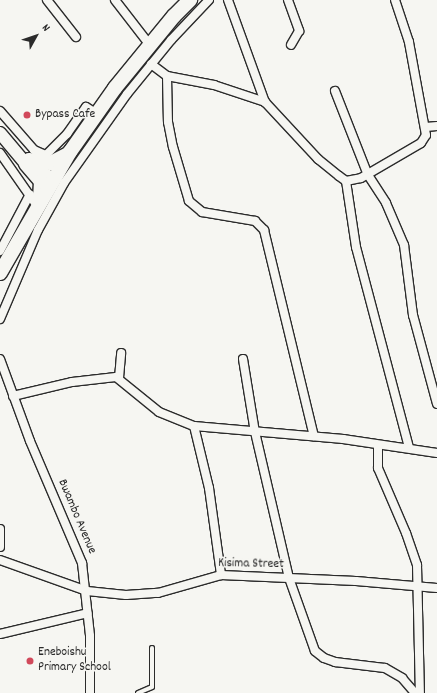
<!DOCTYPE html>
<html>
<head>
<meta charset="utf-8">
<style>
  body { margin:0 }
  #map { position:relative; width:437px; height:693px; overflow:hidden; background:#f6f6f2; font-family:Dekko,sans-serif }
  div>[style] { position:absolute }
  .roads { filter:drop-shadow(1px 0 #2b2b2b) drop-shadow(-1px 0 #2b2b2b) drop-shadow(0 1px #2b2b2b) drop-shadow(0 -1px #2b2b2b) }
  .lane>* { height:4px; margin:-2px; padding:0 2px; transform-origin:2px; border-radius:2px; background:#f6f6f2 }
  .street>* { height:8px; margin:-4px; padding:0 4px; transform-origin:4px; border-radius:4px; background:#f6f6f2 }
  .primary>* { height:12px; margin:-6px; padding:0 6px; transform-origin:6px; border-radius:6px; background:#f6f6f2 }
  .highway>* { height:14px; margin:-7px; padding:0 7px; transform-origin:7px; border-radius:7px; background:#f6f6f2 }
  .dots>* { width:11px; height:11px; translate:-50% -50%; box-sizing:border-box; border:2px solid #f6f6f2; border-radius:50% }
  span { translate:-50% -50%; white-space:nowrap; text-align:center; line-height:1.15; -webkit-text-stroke:3px #f6f6f2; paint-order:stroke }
  .poi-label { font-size:13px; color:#2b2b2b }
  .left { translate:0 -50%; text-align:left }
  .street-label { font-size:13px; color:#2b2b2b }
  .north { position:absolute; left:16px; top:16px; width:40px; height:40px; -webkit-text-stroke:3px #f6f6f2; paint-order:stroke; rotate:50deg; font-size:11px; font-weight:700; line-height:16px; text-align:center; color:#2b2b2b }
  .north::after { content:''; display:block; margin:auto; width:14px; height:18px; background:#2b2b2b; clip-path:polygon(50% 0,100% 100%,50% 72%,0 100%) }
</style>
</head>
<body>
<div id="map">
  <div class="roads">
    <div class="lane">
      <i style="left:138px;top:693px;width:15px;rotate:-23deg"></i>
      <i style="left:152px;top:687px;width:39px;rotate:-90deg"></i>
    </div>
    <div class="street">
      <i style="left:47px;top:0;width:47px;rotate:51.9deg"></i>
      <i style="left:115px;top:0;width:56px;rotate:52.3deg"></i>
      <i style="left:228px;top:0;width:109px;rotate:70.1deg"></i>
      <i style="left:288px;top:0;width:33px;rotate:70deg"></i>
      <i style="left:299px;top:31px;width:16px;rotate:120deg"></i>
      <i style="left:151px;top:64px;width:20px;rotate:37deg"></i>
      <i style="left:167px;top:76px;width:48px;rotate:10.8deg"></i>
      <i style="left:214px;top:85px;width:54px;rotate:18.4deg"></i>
      <i style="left:265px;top:102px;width:78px;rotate:47.1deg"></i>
      <i style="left:318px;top:159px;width:27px;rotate:39deg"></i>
      <i style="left:339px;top:176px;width:9px;rotate:36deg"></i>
      <i style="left:346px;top:181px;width:15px;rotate:-11deg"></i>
      <i style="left:361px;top:178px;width:69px;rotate:-30.3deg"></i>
      <i style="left:421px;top:143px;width:9px;rotate:-58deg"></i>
      <i style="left:426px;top:135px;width:95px;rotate:-100.4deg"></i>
      <i style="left:409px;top:42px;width:44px;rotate:-108.4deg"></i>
      <i style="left:167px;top:76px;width:46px;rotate:88.8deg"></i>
      <i style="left:168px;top:122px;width:25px;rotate:79deg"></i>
      <i style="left:173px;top:147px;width:56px;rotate:73.5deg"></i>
      <i style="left:189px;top:201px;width:17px;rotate:40deg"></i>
      <i style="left:202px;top:212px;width:54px;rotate:9.6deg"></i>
      <i style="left:255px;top:221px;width:13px;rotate:45deg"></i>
      <i style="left:264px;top:230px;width:212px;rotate:76.4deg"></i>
      <i style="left:335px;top:91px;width:90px;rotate:68.6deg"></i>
      <i style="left:368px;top:175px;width:33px;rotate:57deg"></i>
      <i style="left:386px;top:203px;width:46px;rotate:66.8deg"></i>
      <i style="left:404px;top:245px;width:71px;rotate:82.7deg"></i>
      <i style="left:413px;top:315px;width:92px;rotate:74.9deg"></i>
      <i style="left:0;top:111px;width:52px;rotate:48.9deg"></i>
      <i style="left:34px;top:150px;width:13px;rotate:23deg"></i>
      <i style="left:46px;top:155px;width:30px;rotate:-45deg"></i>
      <i style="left:67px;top:134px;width:33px;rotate:-55deg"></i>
      <i style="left:86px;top:107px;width:13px;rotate:32deg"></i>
      <i style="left:426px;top:127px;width:11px;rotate:-5deg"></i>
      <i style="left:0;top:153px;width:65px;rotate:55.1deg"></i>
      <i style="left:346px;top:181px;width:67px;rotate:81.4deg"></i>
      <i style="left:356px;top:247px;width:208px;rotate:75.2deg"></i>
      <i style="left:0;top:251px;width:64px;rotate:-62.2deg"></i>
      <i style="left:0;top:319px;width:97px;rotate:-66.9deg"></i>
      <i style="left:38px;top:230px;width:54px;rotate:-61deg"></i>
      <i style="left:64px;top:183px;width:109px;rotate:-54.7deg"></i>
      <i style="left:127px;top:94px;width:70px;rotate:-50.8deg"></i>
      <i style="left:171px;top:40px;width:55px;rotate:-46.5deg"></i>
      <i style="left:0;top:359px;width:87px;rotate:69.9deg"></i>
      <i style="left:30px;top:441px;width:133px;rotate:66.9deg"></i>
      <i style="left:82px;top:563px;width:73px;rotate:83.7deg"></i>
      <i style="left:90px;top:636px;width:57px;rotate:90deg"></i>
      <i style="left:243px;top:359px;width:74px;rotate:80.7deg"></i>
      <i style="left:255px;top:432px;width:150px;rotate:76.9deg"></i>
      <i style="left:289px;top:578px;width:77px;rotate:70.4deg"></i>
      <i style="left:315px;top:651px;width:11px;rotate:38deg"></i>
      <i style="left:324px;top:658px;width:12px;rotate:20deg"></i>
      <i style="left:335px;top:662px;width:50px;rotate:6.8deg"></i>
      <i style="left:385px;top:668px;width:20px;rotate:30deg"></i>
      <i style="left:402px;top:678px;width:20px;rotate:49deg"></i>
      <i style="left:119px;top:378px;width:25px;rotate:-85deg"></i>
      <i style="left:13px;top:396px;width:61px;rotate:-13.3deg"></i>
      <i style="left:72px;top:382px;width:44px;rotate:-6.5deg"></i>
      <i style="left:116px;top:377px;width:55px;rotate:39.1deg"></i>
      <i style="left:159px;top:412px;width:38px;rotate:22deg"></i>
      <i style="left:194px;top:426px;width:150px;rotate:5deg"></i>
      <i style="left:343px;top:439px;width:95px;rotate:8.5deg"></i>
      <i style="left:194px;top:426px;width:64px;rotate:76.4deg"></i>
      <i style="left:209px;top:488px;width:88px;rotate:82.1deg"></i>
      <i style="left:378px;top:445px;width:23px;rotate:90deg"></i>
      <i style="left:378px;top:468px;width:71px;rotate:66.7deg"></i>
      <i style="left:406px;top:533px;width:34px;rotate:71deg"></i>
      <i style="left:417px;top:565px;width:128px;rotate:88.7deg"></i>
      <i style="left:0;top:529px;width:18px;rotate:90deg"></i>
      <i style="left:0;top:560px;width:92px;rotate:19.6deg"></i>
      <i style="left:87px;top:591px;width:39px;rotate:6deg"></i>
      <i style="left:126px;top:595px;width:32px;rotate:-4deg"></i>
      <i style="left:158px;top:593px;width:66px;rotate:-15.9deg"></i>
      <i style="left:221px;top:575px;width:135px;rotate:2.5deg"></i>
      <i style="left:356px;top:581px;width:81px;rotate:4.9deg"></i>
      <i style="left:0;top:634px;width:90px;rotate:-13.4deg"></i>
    </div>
    <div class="primary">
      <i style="left:0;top:133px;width:40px;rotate:50deg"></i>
      <i style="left:26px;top:164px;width:32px;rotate:28deg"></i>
    </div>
    <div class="highway">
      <i style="left:29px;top:160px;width:22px;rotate:8deg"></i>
      <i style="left:51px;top:163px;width:19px;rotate:-28deg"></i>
      <i style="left:26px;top:164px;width:23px;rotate:49deg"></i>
      <i style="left:41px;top:181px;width:18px;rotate:93deg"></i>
      <i style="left:0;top:273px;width:140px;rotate:-60deg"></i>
      <i style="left:70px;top:152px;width:78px;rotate:-54.9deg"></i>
      <i style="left:115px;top:88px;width:93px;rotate:-50.7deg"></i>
      <i style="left:174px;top:16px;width:23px;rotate:-45deg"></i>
    </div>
  </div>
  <div class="dots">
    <i style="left:27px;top:115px;background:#d1495b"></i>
    <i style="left:30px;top:661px;background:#d1495b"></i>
  </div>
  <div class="poi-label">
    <span class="left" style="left:35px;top:115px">Bypass Cafe</span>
    <span class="left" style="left:38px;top:661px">Eneboishu<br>Primary School</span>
  </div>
  <div class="street-label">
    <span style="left:76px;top:517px;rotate:67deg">Bwambo Avenue</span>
    <span style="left:251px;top:565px;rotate:1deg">Kisima Street</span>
  </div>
  <div class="north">N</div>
</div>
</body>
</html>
